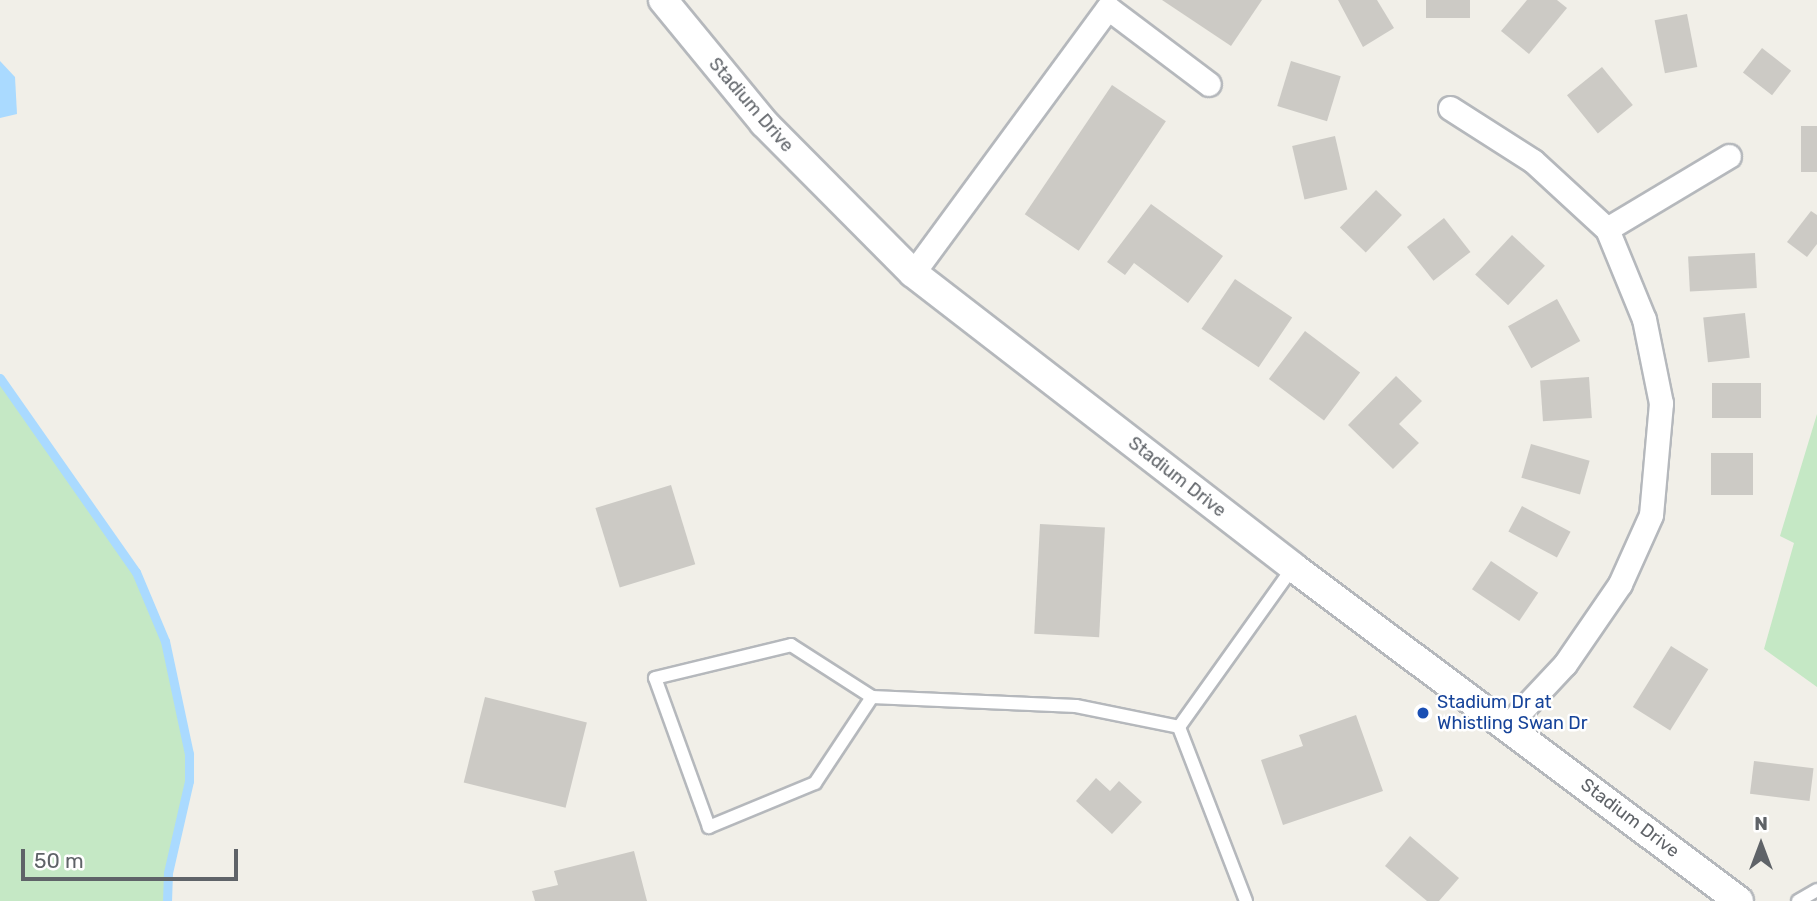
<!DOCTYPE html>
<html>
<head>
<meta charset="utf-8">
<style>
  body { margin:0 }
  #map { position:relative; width:1817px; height:901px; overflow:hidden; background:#f1efe8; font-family:Rubik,sans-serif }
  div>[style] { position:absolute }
  .green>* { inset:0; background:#c5e8c5 }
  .water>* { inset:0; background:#aadaff }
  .stream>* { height:9px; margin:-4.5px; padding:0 4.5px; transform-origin:4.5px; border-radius:4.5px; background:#aadaff }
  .building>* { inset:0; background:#cccac5; transform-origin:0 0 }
  .roads { filter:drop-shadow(2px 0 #b5b8bc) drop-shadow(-2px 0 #b5b8bc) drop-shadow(0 2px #b5b8bc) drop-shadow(0 -2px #b5b8bc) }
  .service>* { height:12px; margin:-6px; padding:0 6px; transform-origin:6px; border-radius:6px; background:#fff }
  .minor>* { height:23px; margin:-11.5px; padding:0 11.5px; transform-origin:11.5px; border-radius:11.5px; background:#fff }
  .tertiary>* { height:28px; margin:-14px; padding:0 14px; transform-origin:14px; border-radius:14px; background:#fff }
  .dots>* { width:19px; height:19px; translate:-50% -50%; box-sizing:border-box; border:4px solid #fff; border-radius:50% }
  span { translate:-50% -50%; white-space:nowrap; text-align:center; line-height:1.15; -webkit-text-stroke:5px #fff; paint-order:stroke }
  .street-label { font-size:18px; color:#5f6368 }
  .transit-label { font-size:18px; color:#164399 }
  .left { translate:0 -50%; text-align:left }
  .north { position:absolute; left:1726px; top:810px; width:70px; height:70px; -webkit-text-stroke:5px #fff; paint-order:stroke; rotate:0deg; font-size:19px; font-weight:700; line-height:28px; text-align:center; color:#5f6368 }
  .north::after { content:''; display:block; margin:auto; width:24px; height:32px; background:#5f6368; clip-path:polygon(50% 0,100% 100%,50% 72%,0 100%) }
  .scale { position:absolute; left:21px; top:849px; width:217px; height:32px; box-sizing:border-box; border:4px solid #5f6368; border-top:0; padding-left:9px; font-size:21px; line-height:24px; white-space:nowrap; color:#5f6368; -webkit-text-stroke:5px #fff; paint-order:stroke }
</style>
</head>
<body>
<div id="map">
  <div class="green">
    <i style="clip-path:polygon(0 378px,136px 572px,165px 641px,189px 754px,189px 781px,168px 873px,167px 901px,0 901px)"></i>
    <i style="clip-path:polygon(1817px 414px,1817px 687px,1764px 649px,1794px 543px,1780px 536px)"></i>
  </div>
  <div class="water">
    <i style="clip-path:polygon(0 61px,15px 77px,17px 114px,0 118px)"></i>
  </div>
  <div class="stream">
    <i style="left:0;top:378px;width:237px;rotate:55deg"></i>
    <i style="left:136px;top:572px;width:75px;rotate:67.2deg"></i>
    <i style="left:165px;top:641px;width:116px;rotate:78deg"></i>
    <i style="left:189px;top:754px;width:27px;rotate:90deg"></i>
    <i style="left:189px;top:781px;width:94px;rotate:102.9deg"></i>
    <i style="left:168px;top:873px;width:28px;rotate:92deg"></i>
  </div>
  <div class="building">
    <i style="clip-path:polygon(1162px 0,1262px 0,1231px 46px)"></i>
    <i style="clip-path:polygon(1338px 0,1377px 0,1394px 28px,1363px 47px)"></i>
    <i style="left:1426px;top:0;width:44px;height:18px"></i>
    <i style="clip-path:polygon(1527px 0,1557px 0,1567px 8px,1529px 54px,1501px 31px)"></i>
    <i style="left:1687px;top:14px;width:54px;height:33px;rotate:79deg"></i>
    <i style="left:1762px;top:48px;width:37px;height:31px;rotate:38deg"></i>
    <i style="left:1291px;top:61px;width:52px;height:47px;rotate:17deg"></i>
    <i style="left:1602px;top:67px;width:49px;height:45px;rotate:51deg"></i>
    <i style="left:1112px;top:85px;width:65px;height:156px;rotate:34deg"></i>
    <i style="left:1801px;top:126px;width:16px;height:46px"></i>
    <i style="left:1335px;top:136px;width:55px;height:44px;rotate:77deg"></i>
    <i style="left:1376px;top:190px;width:36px;height:52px;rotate:44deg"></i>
    <i style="clip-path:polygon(1151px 204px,1223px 256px,1188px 303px,1134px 263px,1125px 275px,1107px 262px)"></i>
    <i style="clip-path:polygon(1811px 211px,1817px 215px,1817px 244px,1807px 257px,1787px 242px)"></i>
    <i style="left:1444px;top:218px;width:43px;height:47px;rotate:52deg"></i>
    <i style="left:1512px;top:235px;width:45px;height:54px;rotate:43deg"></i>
    <i style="left:1755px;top:253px;width:35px;height:67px;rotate:87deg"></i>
    <i style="left:1235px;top:279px;width:69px;height:60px;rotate:34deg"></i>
    <i style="left:1557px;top:299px;width:48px;height:56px;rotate:61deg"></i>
    <i style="left:1745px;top:313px;width:45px;height:42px;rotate:84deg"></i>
    <i style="left:1305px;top:331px;width:69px;height:60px;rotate:37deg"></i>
    <i style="clip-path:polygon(1396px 376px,1422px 401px,1399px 424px,1419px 443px,1393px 469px,1348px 425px)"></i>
    <i style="left:1589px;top:377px;width:41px;height:49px;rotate:86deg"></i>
    <i style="left:1712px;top:383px;width:49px;height:35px"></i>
    <i style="left:1531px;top:444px;width:61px;height:35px;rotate:16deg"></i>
    <i style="left:1711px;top:453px;width:42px;height:42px"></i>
    <i style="left:671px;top:485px;width:83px;height:79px;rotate:73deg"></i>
    <i style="left:1522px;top:506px;width:55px;height:29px;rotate:28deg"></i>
    <i style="left:1040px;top:524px;width:65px;height:110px;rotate:3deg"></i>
    <i style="left:1491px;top:561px;width:57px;height:34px;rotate:34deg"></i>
    <i style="left:1671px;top:646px;width:44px;height:72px;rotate:32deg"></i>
    <i style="left:485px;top:697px;width:105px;height:88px;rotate:14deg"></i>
    <i style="clip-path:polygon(1356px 715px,1383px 791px,1283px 825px,1261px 760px,1303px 746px,1299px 735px)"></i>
    <i style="left:1754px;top:761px;width:60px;height:33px;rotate:7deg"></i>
    <i style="clip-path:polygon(1096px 778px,1110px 791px,1119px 781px,1142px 802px,1112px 834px,1076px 801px)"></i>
    <i style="clip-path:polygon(1410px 836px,1459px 878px,1439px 901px,1427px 901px,1385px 866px)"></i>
    <i style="clip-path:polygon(634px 851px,647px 901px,535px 901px,532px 891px,558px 885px,554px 871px)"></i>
  </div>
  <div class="roads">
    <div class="service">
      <i style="left:872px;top:697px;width:103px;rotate:123.5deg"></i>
      <i style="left:815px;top:783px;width:115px;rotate:157.5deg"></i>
      <i style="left:709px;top:827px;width:158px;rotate:-109.9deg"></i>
      <i style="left:655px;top:678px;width:140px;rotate:-13.6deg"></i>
      <i style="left:791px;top:645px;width:96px;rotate:32.7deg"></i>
      <i style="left:872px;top:697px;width:204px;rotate:2.5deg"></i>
      <i style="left:1076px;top:706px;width:105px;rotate:11.5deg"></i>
      <i style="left:1246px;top:901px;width:186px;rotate:-111.1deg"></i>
      <i style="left:1179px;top:727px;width:196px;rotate:-54.5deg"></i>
      <i style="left:1798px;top:901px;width:22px;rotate:-30deg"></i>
    </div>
    <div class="minor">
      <i style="left:1450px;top:108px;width:98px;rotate:32.6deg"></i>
      <i style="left:1533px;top:161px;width:100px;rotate:42.6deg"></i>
      <i style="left:1607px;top:229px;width:97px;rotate:67.7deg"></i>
      <i style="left:1644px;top:319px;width:86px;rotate:78.6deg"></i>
      <i style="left:1661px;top:403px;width:112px;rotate:95.1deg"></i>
      <i style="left:1651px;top:515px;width:76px;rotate:114.2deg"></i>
      <i style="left:1620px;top:584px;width:97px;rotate:124.5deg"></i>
      <i style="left:1565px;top:664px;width:83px;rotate:133.1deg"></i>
      <i style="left:1607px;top:229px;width:142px;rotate:-30.9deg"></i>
      <i style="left:913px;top:273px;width:329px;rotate:-53.7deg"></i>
      <i style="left:1108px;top:8px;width:126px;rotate:37deg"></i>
    </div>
    <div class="tertiary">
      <i style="left:663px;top:0;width:159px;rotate:50.6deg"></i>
      <i style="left:764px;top:123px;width:211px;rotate:45.2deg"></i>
      <i style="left:913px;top:273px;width:480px;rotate:37.7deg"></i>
      <i style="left:1293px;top:567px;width:557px;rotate:36.83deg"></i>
    </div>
  </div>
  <div class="dots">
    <i style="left:1423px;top:713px;background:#1a4fb4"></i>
  </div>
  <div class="street-label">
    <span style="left:751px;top:105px;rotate:49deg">Stadium Drive</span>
    <span style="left:1177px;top:477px;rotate:38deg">Stadium Drive</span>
    <span style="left:1630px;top:818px;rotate:37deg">Stadium Drive</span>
  </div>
  <div class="transit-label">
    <span class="left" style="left:1437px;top:713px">Stadium Dr at<br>Whistling Swan Dr</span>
  </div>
  <div class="north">N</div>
  <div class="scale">50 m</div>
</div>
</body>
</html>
